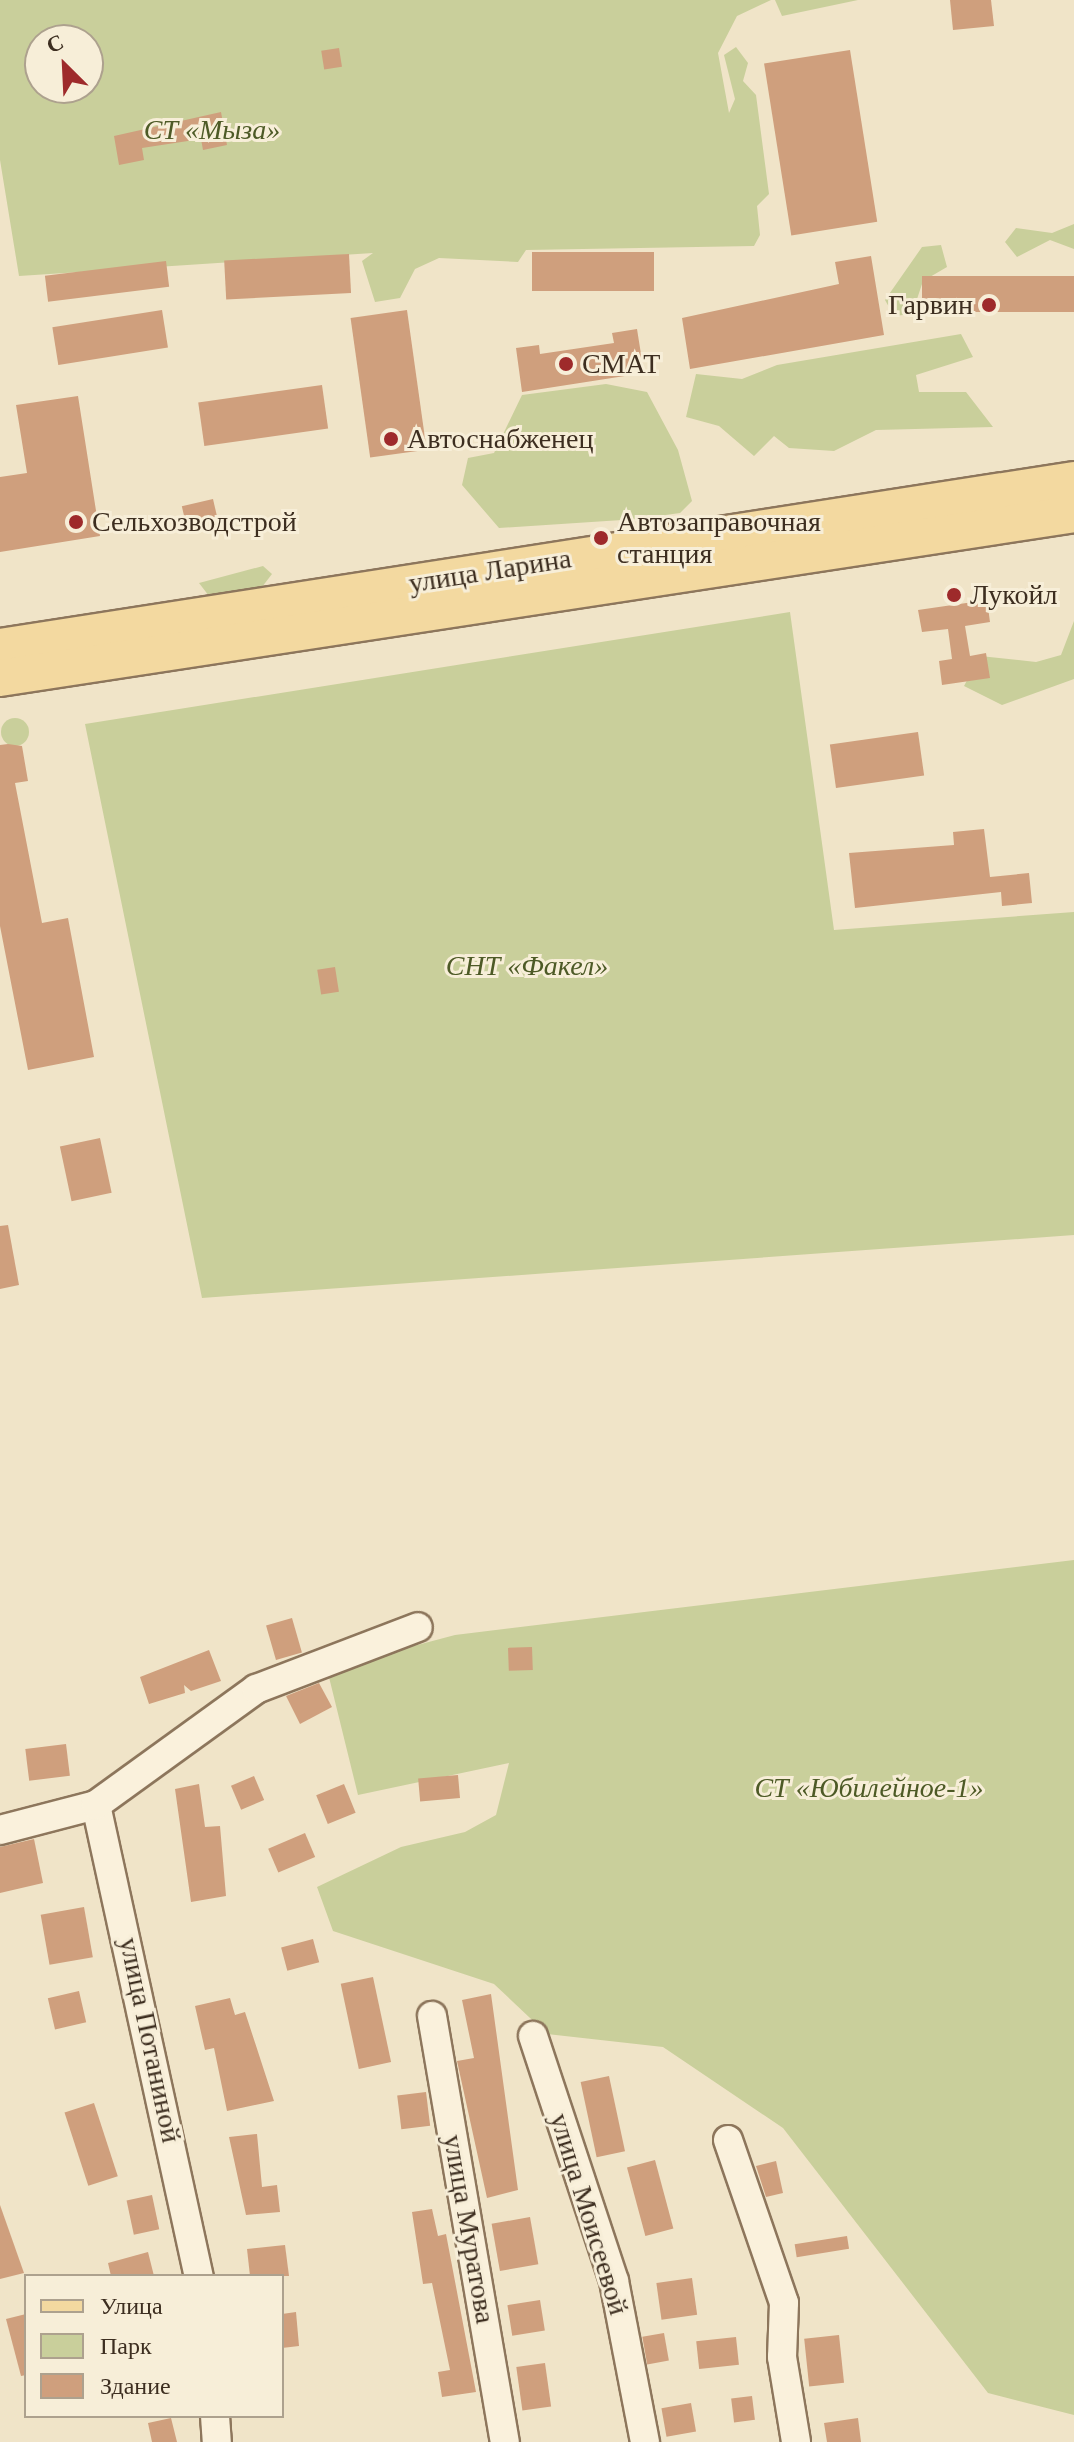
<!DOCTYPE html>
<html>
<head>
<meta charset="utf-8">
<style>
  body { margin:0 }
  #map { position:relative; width:1074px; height:2442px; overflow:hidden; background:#f0e4c8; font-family:"Times New Roman",serif }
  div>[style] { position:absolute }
  .green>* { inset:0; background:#c9cf9b }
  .round { border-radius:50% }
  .building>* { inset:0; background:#cf9f7d; transform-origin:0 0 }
  .roads { filter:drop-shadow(2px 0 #8d765c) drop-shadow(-2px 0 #8d765c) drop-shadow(0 2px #8d765c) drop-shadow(0 -2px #8d765c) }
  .minor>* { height:28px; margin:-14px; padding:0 14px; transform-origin:14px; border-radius:14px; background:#faf1dc }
  .major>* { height:36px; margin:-18px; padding:0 18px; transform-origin:18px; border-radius:18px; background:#f3d9a0 }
  .dots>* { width:22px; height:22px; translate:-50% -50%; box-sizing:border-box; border:4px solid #f7eed8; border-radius:50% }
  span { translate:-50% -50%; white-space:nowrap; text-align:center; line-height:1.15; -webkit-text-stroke:6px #f7eed8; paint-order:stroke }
  .park-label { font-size:28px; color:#4d5a26; font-style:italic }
  .poi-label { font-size:28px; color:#3d2e20 }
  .right { translate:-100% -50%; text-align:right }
  .left { translate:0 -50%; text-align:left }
  .street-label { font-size:28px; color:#3d2e20 }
  .legend { position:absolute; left:24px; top:2274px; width:260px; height:144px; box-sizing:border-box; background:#f7eed8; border:2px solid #ada18e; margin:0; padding:10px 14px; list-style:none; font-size:24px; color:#3d2e20 }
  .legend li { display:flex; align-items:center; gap:16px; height:40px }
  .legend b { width:40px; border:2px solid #ada18e }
  .north { position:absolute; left:24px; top:24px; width:80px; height:80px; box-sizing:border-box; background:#f7eed8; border:2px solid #ada18e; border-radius:50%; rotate:336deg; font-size:22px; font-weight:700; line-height:32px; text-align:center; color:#3d2e20 }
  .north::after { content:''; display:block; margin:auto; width:28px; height:36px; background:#9e2a2b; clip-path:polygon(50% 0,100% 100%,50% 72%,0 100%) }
</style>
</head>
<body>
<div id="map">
  <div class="green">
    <i style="clip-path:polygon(evenodd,0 0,771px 0,737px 16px,718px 53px,729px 113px,735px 99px,724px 55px,736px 47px,748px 63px,743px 81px,756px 95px,769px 194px,757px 206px,760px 235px,754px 246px,526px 250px,518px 262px,439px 258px,415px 269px,400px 298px,375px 302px,362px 261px,373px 253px,19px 276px,0 160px,0 0,40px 40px,88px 40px,88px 88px,40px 88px,40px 40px)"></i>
    <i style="clip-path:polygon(775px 0,858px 0,782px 16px)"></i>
    <i style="clip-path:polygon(1074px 224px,1074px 249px,1050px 240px,1017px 257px,1005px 242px,1016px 228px,1052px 233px)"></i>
    <i style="clip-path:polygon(941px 245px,947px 267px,923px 281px,912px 314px,894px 316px,885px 300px,922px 247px)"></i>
    <i style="clip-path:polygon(961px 334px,973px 357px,916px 375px,919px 392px,966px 392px,993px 427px,876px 430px,834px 451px,789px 448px,774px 436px,754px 456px,719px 426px,686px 417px,696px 374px,742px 379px,777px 365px)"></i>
    <i style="clip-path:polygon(606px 384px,647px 392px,678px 450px,692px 501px,680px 513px,637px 519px,499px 528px,462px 485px,468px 458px,494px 453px,522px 395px)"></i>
    <i style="clip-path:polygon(263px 566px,272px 574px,262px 587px,209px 596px,199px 583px)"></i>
    <i style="clip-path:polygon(790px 612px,834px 930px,1074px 912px,1074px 1235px,202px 1298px,85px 724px)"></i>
    <i style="clip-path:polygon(1074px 621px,1074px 679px,1002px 705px,964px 686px,980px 656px,1036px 662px,1061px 655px)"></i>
    <i class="round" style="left:1px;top:718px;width:28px;height:28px"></i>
    <i style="clip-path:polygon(1074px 1560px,1074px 2415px,988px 2393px,783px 2128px,663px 2047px,547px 2034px,494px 1984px,333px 1931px,317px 1887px,401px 1847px,465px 1832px,496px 1815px,509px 1763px,358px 1795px,327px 1669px,455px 1635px)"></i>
  </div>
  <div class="building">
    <i style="clip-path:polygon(950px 0,991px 0,994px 26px,953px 30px)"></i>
    <i style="left:339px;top:48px;width:19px;height:18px;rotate:81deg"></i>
    <i style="left:850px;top:50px;width:174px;height:87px;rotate:81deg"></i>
    <i style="clip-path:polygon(221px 112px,227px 145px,203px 150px,201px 139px,142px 148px,144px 160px,119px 165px,114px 136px)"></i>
    <i style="left:532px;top:252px;width:122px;height:39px"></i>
    <i style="left:349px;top:254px;width:39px;height:125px;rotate:87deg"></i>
    <i style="clip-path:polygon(871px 256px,884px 335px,690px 369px,682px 318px,839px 284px,835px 262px)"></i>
    <i style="left:166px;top:261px;width:26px;height:122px;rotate:83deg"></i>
    <i style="left:1074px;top:276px;width:36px;height:152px;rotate:90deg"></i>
    <i style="left:162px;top:310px;width:38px;height:111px;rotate:81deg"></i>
    <i style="left:407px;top:310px;width:141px;height:57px;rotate:82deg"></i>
    <i style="clip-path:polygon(637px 329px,644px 373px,522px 392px,516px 348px,539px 345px,540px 354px,614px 343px,612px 333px)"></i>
    <i style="left:322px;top:385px;width:44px;height:125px;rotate:82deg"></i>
    <i style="clip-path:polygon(78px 396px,100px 536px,0 552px,0 477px,27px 473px,16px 405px)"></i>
    <i style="left:213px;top:499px;width:18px;height:32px;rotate:77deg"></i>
    <i style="clip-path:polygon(987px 600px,990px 622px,965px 626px,970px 656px,986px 653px,990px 678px,942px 685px,939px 661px,952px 659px,948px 629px,922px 632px,918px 610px)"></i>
    <i style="left:918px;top:732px;width:44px;height:89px;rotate:82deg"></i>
    <i style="clip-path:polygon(8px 744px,22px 746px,28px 781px,15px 783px,42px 923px,68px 918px,94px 1057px,28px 1070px,0 926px,0 745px)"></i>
    <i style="clip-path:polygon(984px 829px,990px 877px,1029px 873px,1032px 903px,1002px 906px,1001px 892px,855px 908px,849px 853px,954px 845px,953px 832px)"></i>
    <i style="left:335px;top:967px;width:25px;height:18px;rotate:81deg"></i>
    <i style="left:100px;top:1138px;width:56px;height:41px;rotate:78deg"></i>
    <i style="clip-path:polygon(8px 1225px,19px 1285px,0 1289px,0 1226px)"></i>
    <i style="left:292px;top:1618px;width:36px;height:27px;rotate:74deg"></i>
    <i style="left:532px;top:1647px;width:23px;height:24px;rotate:88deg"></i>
    <i style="clip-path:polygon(209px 1650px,221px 1681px,191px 1691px,184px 1685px,185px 1693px,149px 1704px,140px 1677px)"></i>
    <i style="clip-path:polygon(319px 1683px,332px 1707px,300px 1724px,286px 1696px)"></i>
    <i style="left:66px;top:1744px;width:32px;height:41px;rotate:83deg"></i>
    <i style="left:458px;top:1775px;width:23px;height:40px;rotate:85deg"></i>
    <i style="left:254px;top:1776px;width:26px;height:25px;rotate:67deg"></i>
    <i style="clip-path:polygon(199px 1784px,205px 1827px,220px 1826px,226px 1896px,191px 1902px,175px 1789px)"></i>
    <i style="left:344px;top:1784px;width:31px;height:30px;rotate:68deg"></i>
    <i style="left:305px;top:1833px;width:26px;height:40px;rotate:67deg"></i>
    <i style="clip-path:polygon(34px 1839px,43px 1883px,0 1893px,0 1847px)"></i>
    <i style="left:84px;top:1907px;width:51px;height:44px;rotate:80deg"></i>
    <i style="left:313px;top:1939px;width:24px;height:33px;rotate:75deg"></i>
    <i style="left:373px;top:1977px;width:87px;height:33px;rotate:78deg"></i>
    <i style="left:79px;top:1991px;width:32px;height:32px;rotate:77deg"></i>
    <i style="clip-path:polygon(491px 1994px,518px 2190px,487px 2198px,457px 2061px,474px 2058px,462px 2000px)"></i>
    <i style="clip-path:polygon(230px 1998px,235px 2015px,245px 2012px,274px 2101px,227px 2111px,214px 2048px,205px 2050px,195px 2006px)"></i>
    <i style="left:609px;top:2076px;width:77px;height:29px;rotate:78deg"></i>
    <i style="left:426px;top:2092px;width:34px;height:29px;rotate:83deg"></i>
    <i style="left:94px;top:2103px;width:77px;height:31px;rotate:72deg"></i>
    <i style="clip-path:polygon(257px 2134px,262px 2187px,277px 2185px,280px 2212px,246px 2215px,229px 2137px)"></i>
    <i style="left:655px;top:2160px;width:71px;height:29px;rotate:75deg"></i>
    <i style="clip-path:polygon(776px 2161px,783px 2193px,766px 2197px,756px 2166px)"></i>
    <i style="left:152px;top:2195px;width:35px;height:26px;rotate:78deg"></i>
    <i style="clip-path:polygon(0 2205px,24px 2273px,0 2279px)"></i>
    <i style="clip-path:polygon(432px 2209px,438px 2236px,446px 2234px,476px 2392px,442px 2397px,438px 2372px,450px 2370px,432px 2283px,423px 2284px,412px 2212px)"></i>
    <i style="left:530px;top:2217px;width:48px;height:39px;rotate:80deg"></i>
    <i style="left:847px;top:2236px;width:13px;height:53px;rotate:81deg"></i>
    <i style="clip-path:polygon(285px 2245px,289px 2276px,250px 2276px,247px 2249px)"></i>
    <i style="clip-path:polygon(148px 2252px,154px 2276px,111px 2276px,108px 2263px)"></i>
    <i style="left:692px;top:2278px;width:37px;height:36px;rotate:82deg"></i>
    <i style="left:540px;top:2300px;width:31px;height:33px;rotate:81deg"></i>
    <i style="clip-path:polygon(296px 2312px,299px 2346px,282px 2348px,282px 2314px)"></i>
    <i style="clip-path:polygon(26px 2314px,26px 2375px,21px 2376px,6px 2319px)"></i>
    <i style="left:664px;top:2333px;width:28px;height:22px;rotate:80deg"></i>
    <i style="left:839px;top:2335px;width:48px;height:35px;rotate:84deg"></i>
    <i style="left:736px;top:2337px;width:28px;height:40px;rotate:84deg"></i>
    <i style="left:545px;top:2363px;width:44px;height:29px;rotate:82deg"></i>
    <i style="left:752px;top:2396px;width:24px;height:21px;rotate:83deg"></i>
    <i style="left:691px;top:2403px;width:29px;height:30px;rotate:80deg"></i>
    <i style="clip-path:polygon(171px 2418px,177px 2442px,152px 2442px,148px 2423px)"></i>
    <i style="clip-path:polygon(858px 2418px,861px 2442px,827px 2442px,824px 2423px)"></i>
  </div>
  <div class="roads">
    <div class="minor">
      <i style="left:96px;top:1805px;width:482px;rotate:77.7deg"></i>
      <i style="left:0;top:1830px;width:99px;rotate:-14.6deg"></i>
      <i style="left:96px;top:1805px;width:198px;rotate:-35.9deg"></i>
      <i style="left:256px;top:1689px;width:173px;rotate:-20.9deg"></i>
      <i style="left:432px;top:2016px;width:432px;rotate:80.3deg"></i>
      <i style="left:533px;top:2036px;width:258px;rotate:71.7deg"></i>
      <i style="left:614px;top:2281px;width:164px;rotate:79.1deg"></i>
      <i style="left:728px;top:2140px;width:172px;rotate:71deg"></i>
      <i style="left:784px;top:2303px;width:54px;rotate:92.1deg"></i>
      <i style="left:782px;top:2357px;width:86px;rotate:80.6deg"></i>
      <i style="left:215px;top:2416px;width:26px;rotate:86deg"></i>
    </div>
    <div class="major">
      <i style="left:0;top:647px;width:1087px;rotate:-8.84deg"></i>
      <i style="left:0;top:678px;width:1086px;rotate:-8.68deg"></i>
    </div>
  </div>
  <div class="dots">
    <i style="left:989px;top:305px;background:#9e2a2b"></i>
    <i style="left:566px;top:364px;background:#9e2a2b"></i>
    <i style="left:391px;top:439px;background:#9e2a2b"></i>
    <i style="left:76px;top:522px;background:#9e2a2b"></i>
    <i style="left:601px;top:538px;background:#9e2a2b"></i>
    <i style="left:954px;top:595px;background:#9e2a2b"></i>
  </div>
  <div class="park-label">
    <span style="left:212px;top:130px">СТ «Мыза»</span>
    <span style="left:527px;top:966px">СНТ «Факел»</span>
    <span style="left:869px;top:1788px">СТ «Юбилейное-1»</span>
  </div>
  <div class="poi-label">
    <span class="right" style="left:973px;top:305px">Гарвин</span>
    <span class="left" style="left:582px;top:364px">СМАТ</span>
    <span class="left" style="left:407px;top:439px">Автоснабженец</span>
    <span class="left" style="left:92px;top:522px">Сельхозводстрой</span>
    <span class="left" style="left:617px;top:538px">Автозаправочная<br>станция</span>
    <span class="left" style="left:970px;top:595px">Лукойл</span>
  </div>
  <div class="street-label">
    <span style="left:490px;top:571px;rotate:-9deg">улица Ларина</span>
    <span style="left:150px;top:2040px;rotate:78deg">улица Потаниной</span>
    <span style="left:589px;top:2214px;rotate:73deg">улица Моисеевой</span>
    <span style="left:469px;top:2229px;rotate:80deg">улица Муратова</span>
  </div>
  <ul class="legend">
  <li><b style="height:10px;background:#f3d9a0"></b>Улица</li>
  <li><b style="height:22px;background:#c9cf9b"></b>Парк</li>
  <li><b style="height:22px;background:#cf9f7d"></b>Здание</li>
  </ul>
  <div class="north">С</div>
</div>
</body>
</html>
